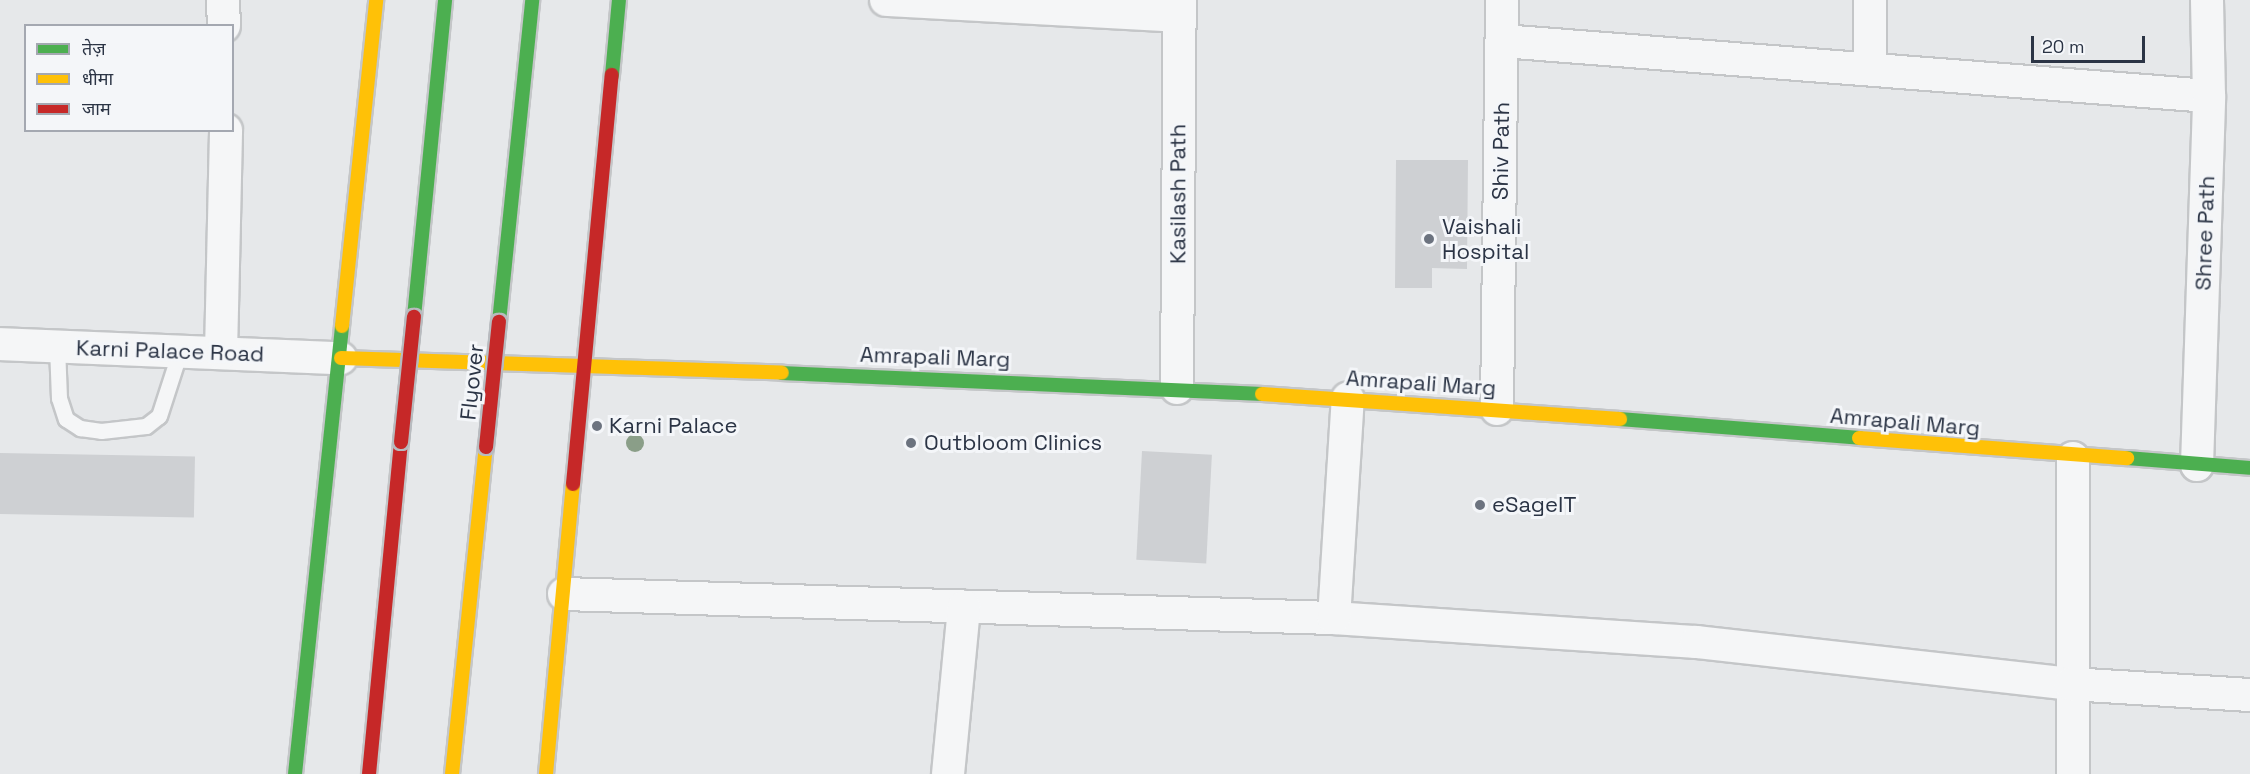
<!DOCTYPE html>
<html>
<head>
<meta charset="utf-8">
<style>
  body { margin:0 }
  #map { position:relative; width:2250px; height:774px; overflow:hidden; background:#e6e8ea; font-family:"Space Grotesk","Noto Sans Devanagari",sans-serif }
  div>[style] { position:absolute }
  .building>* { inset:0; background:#ced0d3; transform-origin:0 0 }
  .roads { filter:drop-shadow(2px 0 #c4c6c8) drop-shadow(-2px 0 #c4c6c8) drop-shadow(0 2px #c4c6c8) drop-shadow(0 -2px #c4c6c8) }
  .lane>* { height:15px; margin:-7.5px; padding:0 7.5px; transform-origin:7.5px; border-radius:7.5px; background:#f5f6f7 }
  .street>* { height:32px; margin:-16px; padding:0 16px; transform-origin:16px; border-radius:16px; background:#f5f6f7 }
  .fast>* { height:14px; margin:-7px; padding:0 7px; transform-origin:7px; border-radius:7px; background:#4caf50 }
  .slow>* { height:14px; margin:-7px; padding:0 7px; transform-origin:7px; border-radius:7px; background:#ffc107 }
  .jam>* { height:14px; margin:-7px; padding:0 7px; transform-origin:7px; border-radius:7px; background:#c62828 }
  .bridges { filter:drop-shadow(2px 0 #b8bbbf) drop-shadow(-2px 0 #b8bbbf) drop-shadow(0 2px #b8bbbf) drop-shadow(0 -2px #b8bbbf) }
  .jam-bridge>* { height:14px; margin:-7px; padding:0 7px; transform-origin:7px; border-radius:7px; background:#c62828 }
  .trees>* { width:18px; height:18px; margin:-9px; border-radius:50%; background:#8a9e88 }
  .dots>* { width:16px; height:16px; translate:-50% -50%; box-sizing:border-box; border:3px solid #f4f6f9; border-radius:50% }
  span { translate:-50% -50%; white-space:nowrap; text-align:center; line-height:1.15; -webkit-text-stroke:6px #f4f6f9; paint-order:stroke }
  .street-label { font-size:22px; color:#2b3445 }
  .poi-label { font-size:22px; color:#2b3445 }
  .left { translate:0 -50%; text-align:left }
  .legend { position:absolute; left:24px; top:24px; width:210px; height:108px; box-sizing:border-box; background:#f4f6f9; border:2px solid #a4a8b1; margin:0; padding:8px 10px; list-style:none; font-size:18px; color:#2b3445 }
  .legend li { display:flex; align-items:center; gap:12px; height:30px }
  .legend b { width:30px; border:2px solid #a4a8b1 }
  .scale { position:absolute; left:2031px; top:36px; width:114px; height:27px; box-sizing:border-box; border:3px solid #2b3445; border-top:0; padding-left:8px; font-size:18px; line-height:21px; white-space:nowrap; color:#2b3445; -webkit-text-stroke:4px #f4f6f9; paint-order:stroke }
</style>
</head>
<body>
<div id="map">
  <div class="building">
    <i style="clip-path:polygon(1396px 160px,1468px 160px,1467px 269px,1432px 268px,1432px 288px,1395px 288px)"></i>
    <i style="left:1142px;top:451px;width:70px;height:109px;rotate:3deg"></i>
    <i style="left:0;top:453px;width:195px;height:61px;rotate:1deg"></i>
  </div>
  <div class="roads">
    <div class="lane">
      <i style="left:57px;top:346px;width:52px;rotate:87.8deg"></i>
      <i style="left:59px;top:398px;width:22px;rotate:72deg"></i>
      <i style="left:66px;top:419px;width:17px;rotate:33deg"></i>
      <i style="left:80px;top:428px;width:21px;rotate:8deg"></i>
      <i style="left:101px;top:431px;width:45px;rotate:-6.3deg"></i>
      <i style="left:146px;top:426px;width:16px;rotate:-38deg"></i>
      <i style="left:159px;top:416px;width:68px;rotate:-72.1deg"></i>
    </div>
    <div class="street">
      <i style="left:223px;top:0;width:26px;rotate:88deg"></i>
      <i style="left:886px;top:0;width:294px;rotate:3.1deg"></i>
      <i style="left:1502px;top:41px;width:709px;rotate:4.45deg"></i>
      <i style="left:1870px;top:69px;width:69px;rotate:-90deg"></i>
      <i style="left:0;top:344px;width:341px;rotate:2.4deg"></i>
      <i style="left:221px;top:353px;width:223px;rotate:-88.7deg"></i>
      <i style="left:1177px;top:388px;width:388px;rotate:-89.6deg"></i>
      <i style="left:1497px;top:409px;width:409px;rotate:-89.3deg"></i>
      <i style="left:2073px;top:458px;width:316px;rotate:90deg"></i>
      <i style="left:2197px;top:465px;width:369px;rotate:-88.1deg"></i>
      <i style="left:2209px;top:96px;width:96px;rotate:-91.2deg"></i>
      <i style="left:564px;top:594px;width:770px;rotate:1.79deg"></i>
      <i style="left:1334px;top:618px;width:363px;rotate:3.8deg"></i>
      <i style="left:1696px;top:642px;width:376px;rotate:6.4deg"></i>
      <i style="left:2070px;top:684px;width:180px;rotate:3.5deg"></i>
      <i style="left:1334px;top:618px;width:220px;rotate:-86.4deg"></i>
      <i style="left:948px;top:774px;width:168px;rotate:-84.5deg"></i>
    </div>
    <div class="fast">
      <i style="left:612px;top:75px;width:75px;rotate:-84.7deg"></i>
      <i style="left:414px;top:317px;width:319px;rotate:-84.4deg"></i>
      <i style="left:499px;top:322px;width:324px;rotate:-84.1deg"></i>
      <i style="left:782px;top:373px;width:480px;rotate:2.5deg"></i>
      <i style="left:1620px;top:419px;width:240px;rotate:4.5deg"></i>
      <i style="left:2127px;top:458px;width:123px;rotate:4.6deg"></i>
      <i style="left:295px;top:774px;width:450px;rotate:-84deg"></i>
    </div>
    <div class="slow">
      <i style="left:342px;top:326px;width:328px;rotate:-84deg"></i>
      <i style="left:341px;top:358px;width:441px;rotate:1.9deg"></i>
      <i style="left:1262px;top:394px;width:359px;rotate:4deg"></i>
      <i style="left:1859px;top:438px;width:269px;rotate:4.3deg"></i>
      <i style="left:452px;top:774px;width:329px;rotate:-84.1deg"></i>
      <i style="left:546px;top:774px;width:291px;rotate:-84.7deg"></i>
    </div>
    <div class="jam">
      <i style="left:573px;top:484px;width:411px;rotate:-84.6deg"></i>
      <i style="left:369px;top:774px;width:334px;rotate:-84.5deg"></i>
    </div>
  </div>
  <div class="bridges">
    <div class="jam-bridge">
      <i style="left:401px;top:442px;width:126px;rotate:-84.1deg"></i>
      <i style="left:486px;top:447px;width:126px;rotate:-84.1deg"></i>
    </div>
  </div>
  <div class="trees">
    <i style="left:635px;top:443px"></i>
  </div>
  <div class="dots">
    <i style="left:1429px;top:239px;background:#6c737f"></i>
    <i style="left:597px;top:426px;background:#6c737f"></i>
    <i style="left:911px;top:443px;background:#6c737f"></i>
    <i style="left:1480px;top:505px;background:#6c737f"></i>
  </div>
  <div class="street-label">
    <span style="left:1501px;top:151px;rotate:-89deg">Shiv Path</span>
    <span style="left:1178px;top:194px;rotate:-90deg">Kasilash Path</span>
    <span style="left:2205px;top:233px;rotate:-88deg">Shree Path</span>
    <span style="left:170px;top:351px;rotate:2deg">Karni Palace Road</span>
    <span style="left:935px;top:357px;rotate:2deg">Amrapali Marg</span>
    <span style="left:472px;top:382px;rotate:-84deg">Flyover</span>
    <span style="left:1421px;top:383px;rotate:4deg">Amrapali Marg</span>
    <span style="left:1905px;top:422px;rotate:5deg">Amrapali Marg</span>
  </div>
  <div class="poi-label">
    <span class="left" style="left:1442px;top:239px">Vaishali<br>Hospital</span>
    <span class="left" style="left:609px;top:426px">Karni Palace</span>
    <span class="left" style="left:924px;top:443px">Outbloom Clinics</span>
    <span class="left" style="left:1492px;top:505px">eSageIT</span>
  </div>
  <ul class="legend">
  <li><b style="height:8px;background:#4caf50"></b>तेज़</li>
  <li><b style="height:8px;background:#ffc107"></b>धीमा</li>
  <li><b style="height:8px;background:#c62828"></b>जाम</li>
  </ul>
  <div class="scale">20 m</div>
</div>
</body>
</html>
